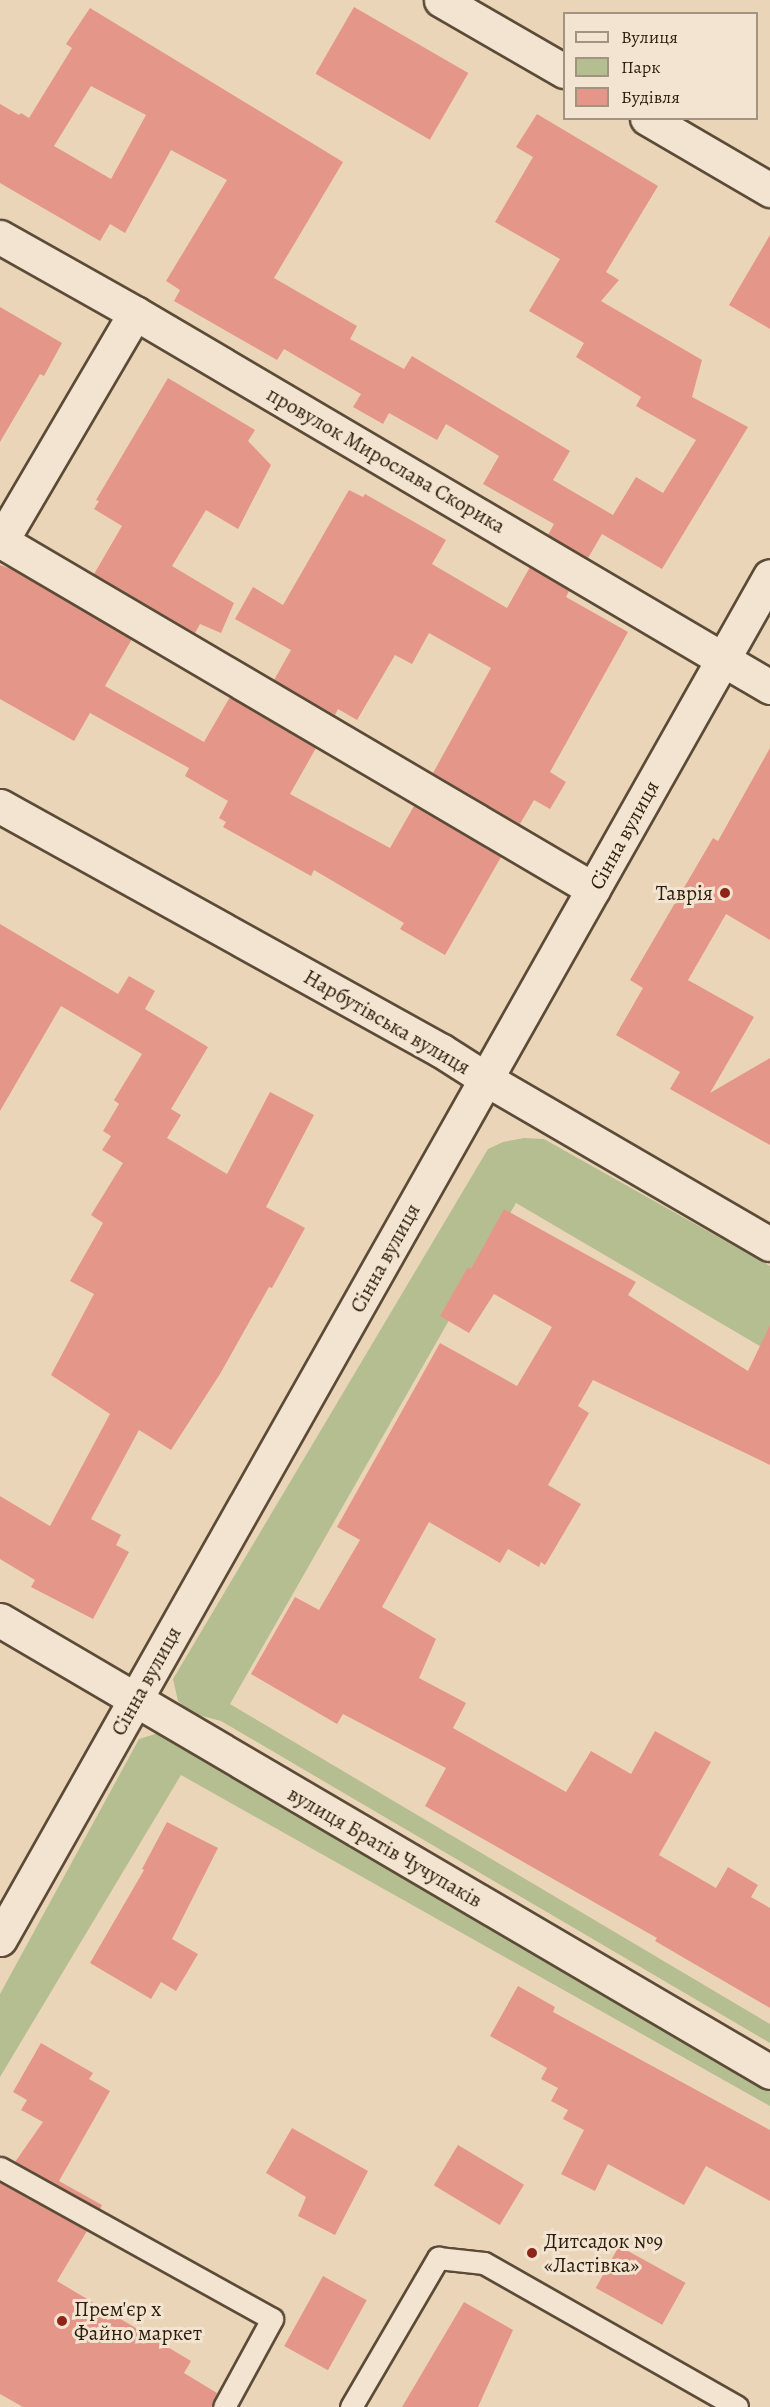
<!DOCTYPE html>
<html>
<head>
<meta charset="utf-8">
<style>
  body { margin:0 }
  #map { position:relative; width:770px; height:2407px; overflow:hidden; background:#ebd5b8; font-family:Alegreya,serif }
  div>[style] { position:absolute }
  .green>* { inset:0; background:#b5be90 }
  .building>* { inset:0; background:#e49788; transform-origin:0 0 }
  .roads { filter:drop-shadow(2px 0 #5c4b37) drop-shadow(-2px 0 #5c4b37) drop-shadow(0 2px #5c4b37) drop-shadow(0 -2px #5c4b37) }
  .lane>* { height:21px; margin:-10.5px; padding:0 10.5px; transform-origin:10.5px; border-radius:10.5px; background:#f2e4d1 }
  .street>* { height:33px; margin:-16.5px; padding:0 16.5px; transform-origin:16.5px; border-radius:16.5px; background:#f2e4d1 }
  .dots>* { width:16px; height:16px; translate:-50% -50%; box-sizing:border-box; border:3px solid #f2e4d1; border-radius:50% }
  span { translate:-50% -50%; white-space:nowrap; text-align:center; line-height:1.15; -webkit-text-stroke:6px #f2e4d1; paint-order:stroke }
  .street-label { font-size:21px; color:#2d1d0c }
  .poi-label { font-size:21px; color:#2d1d0c }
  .right { translate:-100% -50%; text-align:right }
  .left { translate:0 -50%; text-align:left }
  .legend { position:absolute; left:563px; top:12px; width:195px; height:108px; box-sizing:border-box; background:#f2e4d1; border:2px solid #a39482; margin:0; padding:8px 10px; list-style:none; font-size:18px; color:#2d1d0c }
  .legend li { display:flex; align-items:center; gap:12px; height:30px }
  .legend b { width:30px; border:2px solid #a39482 }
</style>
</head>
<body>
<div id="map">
  <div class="green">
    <i style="clip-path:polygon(524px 1138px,544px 1139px,770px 1266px,770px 1352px,516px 1203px,230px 1704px,770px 2024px,770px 2043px,221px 1721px,191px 1713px,178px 1701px,173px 1679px,488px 1149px,503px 1142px)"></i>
    <i style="clip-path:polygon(162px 1732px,770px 2083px,770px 2106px,181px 1775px,0 2077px,0 1994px,139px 1739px)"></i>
  </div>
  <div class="building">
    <i style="left:354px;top:7px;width:132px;height:77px;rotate:30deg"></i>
    <i style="clip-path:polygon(evenodd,90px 8px,343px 162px,274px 278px,357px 326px,350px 339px,404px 369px,412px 356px,570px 451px,553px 480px,613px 515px,636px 477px,663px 493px,696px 440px,636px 406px,641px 397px,576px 357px,584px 343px,529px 311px,560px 259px,495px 222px,533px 157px,516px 147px,537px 114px,658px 186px,606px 272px,619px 280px,601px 301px,702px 360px,692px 397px,748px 427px,662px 569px,602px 534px,588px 558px,548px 535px,554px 524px,483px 484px,499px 456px,446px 424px,437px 440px,389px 413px,383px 424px,353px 407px,361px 394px,284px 349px,277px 360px,174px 301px,180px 290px,166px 281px,227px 180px,171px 150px,125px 233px,110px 224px,100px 241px,0 183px,0 104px,19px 115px,21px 113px,29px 118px,72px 48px,66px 44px,90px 8px,91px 86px,146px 115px,111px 179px,54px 146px,91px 86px)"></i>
    <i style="clip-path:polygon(770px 235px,770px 329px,729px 305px)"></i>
    <i style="clip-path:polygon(0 307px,62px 343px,44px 376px,40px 374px,0 442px)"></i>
    <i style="clip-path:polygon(168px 378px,255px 430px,248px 441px,271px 465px,238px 529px,206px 510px,172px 566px,234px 603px,221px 633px,200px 624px,195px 633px,94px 574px,122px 526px,94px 509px,99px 501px,96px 500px)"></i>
    <i style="clip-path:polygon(349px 490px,363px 497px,365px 494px,446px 540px,432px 564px,507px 608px,530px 567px,569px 591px,566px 597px,628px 632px,550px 772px,566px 782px,550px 809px,534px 800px,520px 824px,433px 773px,491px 668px,429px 633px,412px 664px,395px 655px,357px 720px,338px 709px,335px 715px,274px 680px,291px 650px,235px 619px,253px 587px,283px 605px)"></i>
    <i style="clip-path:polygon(0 565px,11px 569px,132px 639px,105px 686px,204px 742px,230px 697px,316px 748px,290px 794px,390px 848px,414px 806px,501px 857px,445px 955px,400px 929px,404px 923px,314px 870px,311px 876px,223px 827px,226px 822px,219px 818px,228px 801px,185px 776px,189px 768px,90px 713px,74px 741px,0 699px)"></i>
    <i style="clip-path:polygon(770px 748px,770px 940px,726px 914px,688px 980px,754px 1017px,710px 1093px,770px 1058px,770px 1145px,670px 1089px,680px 1072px,616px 1035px,643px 988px,630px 980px,713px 838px,718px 841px)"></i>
    <i style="clip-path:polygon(0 924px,118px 994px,129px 976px,155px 991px,145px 1009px,208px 1047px,171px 1109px,181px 1115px,167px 1138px,227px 1174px,270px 1092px,314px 1115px,266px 1207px,305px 1228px,272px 1288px,269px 1287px,220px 1374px,171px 1450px,139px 1430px,91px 1519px,121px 1535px,116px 1545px,129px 1552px,93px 1619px,31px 1587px,35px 1580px,0 1559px,0 1496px,50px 1526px,110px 1414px,51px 1375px,94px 1294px,70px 1281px,103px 1223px,91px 1215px,123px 1163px,102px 1150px,111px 1136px,103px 1131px,119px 1104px,114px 1100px,142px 1054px,61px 1006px,0 1111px)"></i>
    <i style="clip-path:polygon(504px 1209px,636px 1282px,628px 1295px,748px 1371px,770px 1325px,770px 1465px,593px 1380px,578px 1406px,589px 1413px,548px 1485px,581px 1504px,545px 1565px,541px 1562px,539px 1567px,508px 1549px,500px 1563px,429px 1522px,382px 1607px,436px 1639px,419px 1678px,466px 1703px,453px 1728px,566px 1792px,591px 1751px,631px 1774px,655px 1731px,711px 1762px,659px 1855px,716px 1888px,728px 1867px,758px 1885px,751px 1897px,770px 1908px,770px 2008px,655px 1941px,657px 1938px,425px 1806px,446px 1768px,343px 1714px,337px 1724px,251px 1674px,295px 1597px,319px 1610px,360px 1540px,337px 1527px,440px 1343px,517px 1386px,552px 1327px,494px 1294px,469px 1333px,440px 1316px,468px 1267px,471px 1269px)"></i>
    <i style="clip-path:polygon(167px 1822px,218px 1848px,172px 1939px,198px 1954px,176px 1991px,161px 1982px,151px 1999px,90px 1963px,144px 1870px,142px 1869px)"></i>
    <i style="clip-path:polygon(518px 1986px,555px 2007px,553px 2012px,770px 2130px,770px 2201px,706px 2166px,684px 2205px,608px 2164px,595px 2191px,561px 2174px,584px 2130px,563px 2119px,568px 2110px,551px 2101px,558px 2088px,541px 2079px,547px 2068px,490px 2036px)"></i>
    <i style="clip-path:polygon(41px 2043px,93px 2073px,89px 2079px,110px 2091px,59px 2181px,102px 2205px,100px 2209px,15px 2162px,43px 2122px,21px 2110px,27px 2100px,13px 2092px)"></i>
    <i style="clip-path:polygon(292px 2128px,368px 2171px,335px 2235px,298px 2216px,306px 2197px,266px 2173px)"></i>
    <i style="left:458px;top:2145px;width:77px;height:47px;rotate:31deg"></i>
    <i style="clip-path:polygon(0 2183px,87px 2231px,57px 2281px,191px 2361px,184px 2373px,217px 2393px,211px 2407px,23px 2407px,0 2394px)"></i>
    <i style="left:619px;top:2246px;width:76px;height:48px;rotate:29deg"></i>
    <i style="left:323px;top:2276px;width:50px;height:80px;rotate:29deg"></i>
    <i style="clip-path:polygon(464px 2302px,513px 2330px,478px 2407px,402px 2407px)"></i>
  </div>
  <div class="roads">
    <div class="lane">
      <i style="left:0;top:2168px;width:311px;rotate:29deg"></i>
      <i style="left:272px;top:2319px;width:100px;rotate:118.6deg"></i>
      <i style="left:351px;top:2407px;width:173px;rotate:-59.7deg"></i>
      <i style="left:438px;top:2258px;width:46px;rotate:6.2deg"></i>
      <i style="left:484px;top:2263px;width:291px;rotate:29.6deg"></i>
    </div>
    <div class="street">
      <i style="left:441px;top:0;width:142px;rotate:30deg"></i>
      <i style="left:647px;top:118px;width:143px;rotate:30.3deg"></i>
      <i style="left:0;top:237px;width:155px;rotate:29.4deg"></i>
      <i style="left:135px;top:313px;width:737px;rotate:30.5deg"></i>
      <i style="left:135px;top:313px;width:264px;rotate:120.4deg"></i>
      <i style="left:1px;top:541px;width:687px;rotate:30.45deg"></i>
      <i style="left:0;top:806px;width:505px;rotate:29deg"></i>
      <i style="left:442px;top:1051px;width:52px;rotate:32.5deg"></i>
      <i style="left:486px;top:1079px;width:328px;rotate:30.2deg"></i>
      <i style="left:0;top:1620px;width:893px;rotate:30.41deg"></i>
      <i style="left:0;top:1939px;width:1565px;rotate:-60.54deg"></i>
    </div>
  </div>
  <div class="dots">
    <i style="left:725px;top:893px;background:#8f2418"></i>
    <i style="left:532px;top:2253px;background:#8f2418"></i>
    <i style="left:62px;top:2321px;background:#8f2418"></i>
  </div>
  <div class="street-label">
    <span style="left:386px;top:460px;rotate:30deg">провулок Мирослава Скорика</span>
    <span style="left:624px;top:835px;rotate:-61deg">Сінна вулиця</span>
    <span style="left:387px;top:1022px;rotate:30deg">Нарбутівська вулиця</span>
    <span style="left:385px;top:1258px;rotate:-61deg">Сінна вулиця</span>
    <span style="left:146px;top:1681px;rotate:-61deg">Сінна вулиця</span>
    <span style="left:385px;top:1847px;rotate:30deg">вулиця Братів Чучупаків</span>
  </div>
  <div class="poi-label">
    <span class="right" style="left:713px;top:893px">Таврія</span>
    <span class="left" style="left:544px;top:2253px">Дитсадок №9<br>«Ластівка»</span>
    <span class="left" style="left:74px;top:2321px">Прем'єр х<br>Файно маркет</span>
  </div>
  <ul class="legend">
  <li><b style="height:8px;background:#f2e4d1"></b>Вулиця</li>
  <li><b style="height:16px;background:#b5be90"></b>Парк</li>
  <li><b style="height:16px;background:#e49788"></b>Будівля</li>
  </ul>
</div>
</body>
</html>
